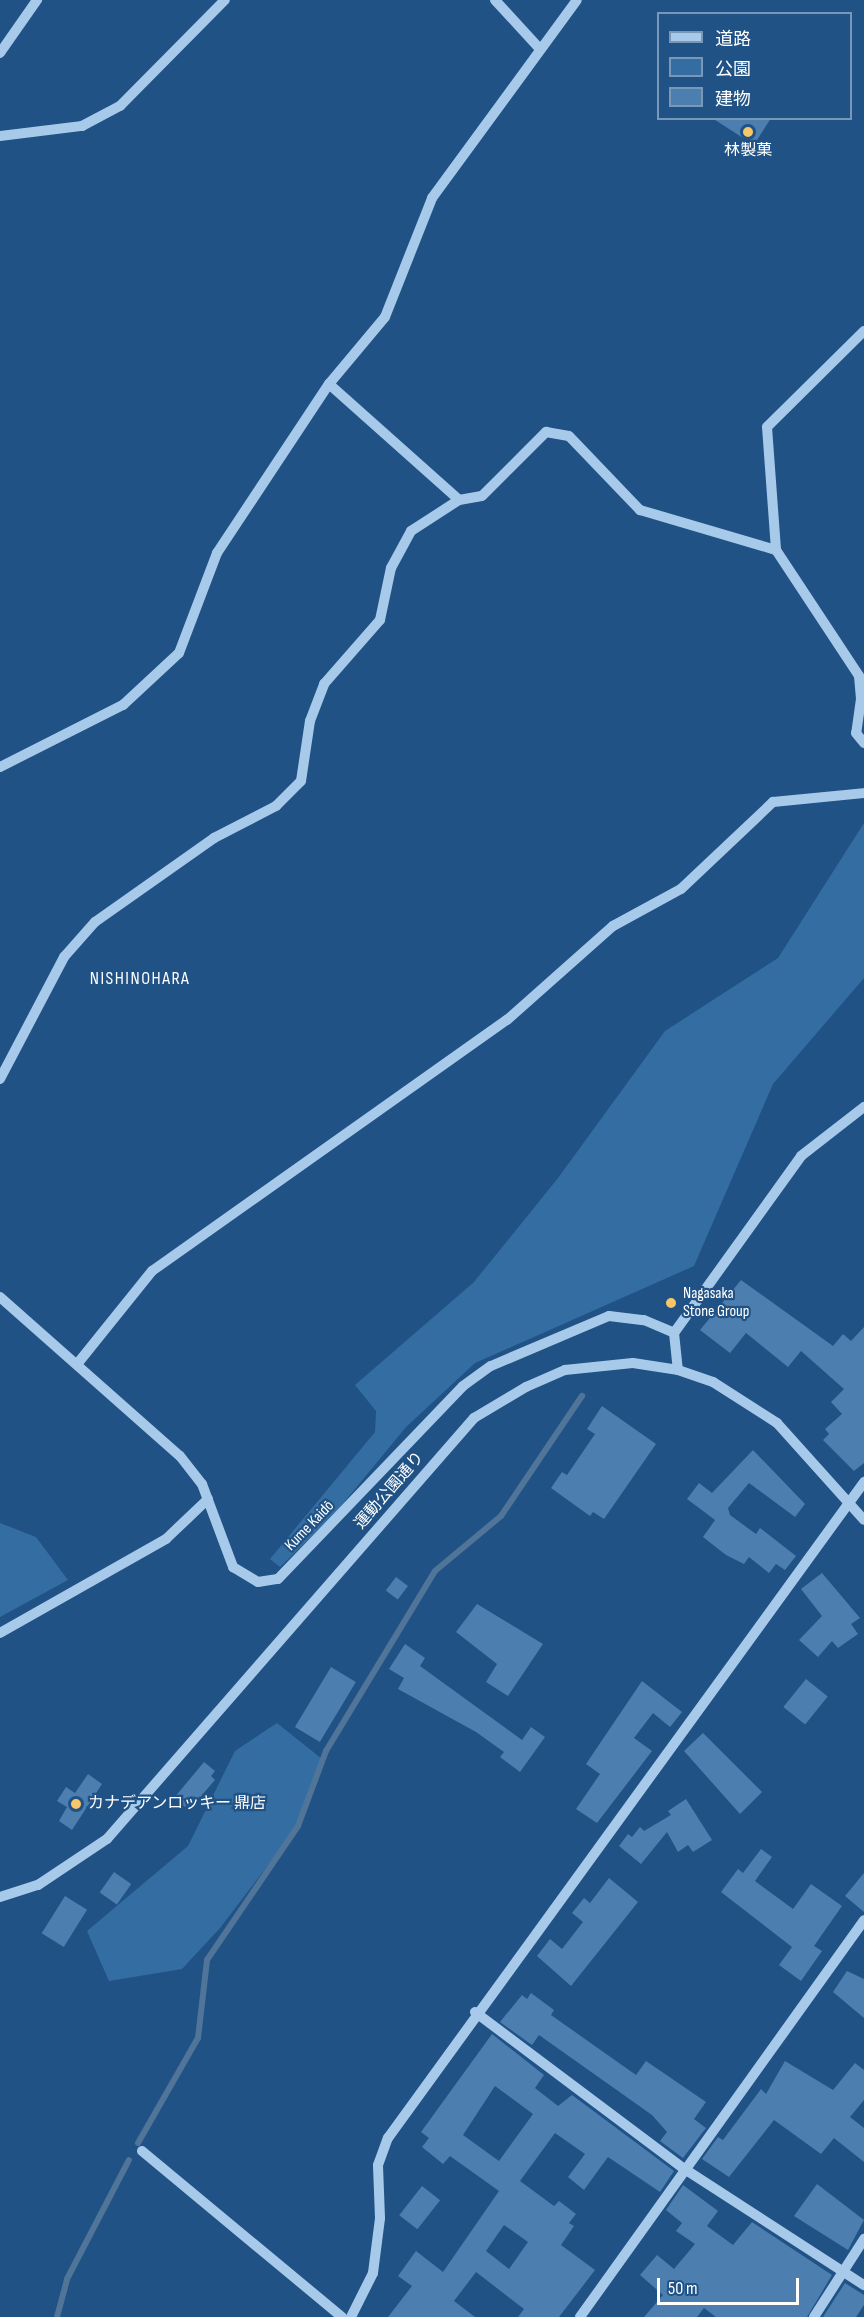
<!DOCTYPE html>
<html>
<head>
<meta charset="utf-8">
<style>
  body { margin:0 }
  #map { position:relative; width:864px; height:2317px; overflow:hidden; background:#205285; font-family:"Sofia Sans Condensed","Noto Sans JP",sans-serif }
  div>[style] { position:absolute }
  .green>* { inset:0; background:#346da2 }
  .stream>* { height:6px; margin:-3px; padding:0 3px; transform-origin:3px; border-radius:3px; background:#507598 }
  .building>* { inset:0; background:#4c7fb0; transform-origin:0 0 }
  .minor>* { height:10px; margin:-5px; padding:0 5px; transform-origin:5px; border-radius:5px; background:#a8caea }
  .dots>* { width:16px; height:16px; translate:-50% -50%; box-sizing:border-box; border:3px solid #205285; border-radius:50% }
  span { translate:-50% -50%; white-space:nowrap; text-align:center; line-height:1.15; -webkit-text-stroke:4.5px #205285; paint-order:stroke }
  .poi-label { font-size:16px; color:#fff }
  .left { translate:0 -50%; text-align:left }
  .street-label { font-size:16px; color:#fff }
  .neighbourhood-label { font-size:18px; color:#fff; letter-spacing:1.5px }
  .legend { position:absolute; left:657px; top:12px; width:195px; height:108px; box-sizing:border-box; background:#205285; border:2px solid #7997b6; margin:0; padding:8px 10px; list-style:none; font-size:18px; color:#fff }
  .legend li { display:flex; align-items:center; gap:12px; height:30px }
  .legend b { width:30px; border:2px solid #7997b6 }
  .scale { position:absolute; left:657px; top:2278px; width:142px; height:27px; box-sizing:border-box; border:3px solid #fff; border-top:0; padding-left:8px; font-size:18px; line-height:21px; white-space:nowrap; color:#fff; -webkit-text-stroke:4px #205285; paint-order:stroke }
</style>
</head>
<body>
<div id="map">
  <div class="green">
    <i style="clip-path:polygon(864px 823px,864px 978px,773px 1084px,694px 1266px,475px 1363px,406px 1427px,332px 1517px,280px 1567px,270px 1559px,375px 1432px,376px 1411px,355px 1385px,474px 1282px,558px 1178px,665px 1031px,778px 958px)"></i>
    <i style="clip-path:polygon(0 1523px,36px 1537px,68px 1580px,0 1617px)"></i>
    <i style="clip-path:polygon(277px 1723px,322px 1759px,298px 1826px,220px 1928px,182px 1969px,109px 1981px,87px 1931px,188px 1846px,235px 1751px)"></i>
  </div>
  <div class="stream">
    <i style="left:138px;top:2143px;width:121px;rotate:-60.3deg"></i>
    <i style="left:198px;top:2038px;width:79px;rotate:-83.4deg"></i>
    <i style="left:207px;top:1960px;width:162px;rotate:-55.8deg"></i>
    <i style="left:298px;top:1826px;width:80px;rotate:-69.5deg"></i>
    <i style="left:326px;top:1751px;width:210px;rotate:-58.8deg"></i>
    <i style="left:435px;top:1571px;width:86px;rotate:-39.8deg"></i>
    <i style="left:501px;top:1516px;width:145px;rotate:-56deg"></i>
    <i style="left:57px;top:2317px;width:39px;rotate:-75deg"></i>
    <i style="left:67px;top:2279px;width:134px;rotate:-62.5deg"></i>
  </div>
  <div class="building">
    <i style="clip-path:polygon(712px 118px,771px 118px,754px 145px)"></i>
    <i style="clip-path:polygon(741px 1280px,833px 1346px,843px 1334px,851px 1341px,864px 1327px,864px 1463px,854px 1471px,823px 1440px,829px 1434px,825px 1429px,842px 1414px,831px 1402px,844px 1389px,801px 1351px,788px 1367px,746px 1333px,730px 1353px,700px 1330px)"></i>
    <i style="clip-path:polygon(602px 1406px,656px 1444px,604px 1519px,593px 1512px,590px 1516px,551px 1488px,562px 1472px,567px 1475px,595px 1434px,587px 1429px)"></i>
    <i style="clip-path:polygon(753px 1450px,805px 1504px,795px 1517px,749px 1483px,728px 1508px,730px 1515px,756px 1534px,760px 1528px,796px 1556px,785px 1570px,776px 1564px,769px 1573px,749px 1557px,744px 1564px,726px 1555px,703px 1537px,715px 1520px,687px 1499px,699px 1483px,712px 1493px)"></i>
    <i style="clip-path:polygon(822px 1573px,860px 1618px,851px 1624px,858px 1634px,838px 1648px,832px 1641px,818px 1657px,799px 1640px,822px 1616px,801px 1589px)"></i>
    <i style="left:396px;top:1577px;width:15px;height:17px;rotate:37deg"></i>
    <i style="clip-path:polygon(477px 1604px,543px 1644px,508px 1696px,486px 1682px,497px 1664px,456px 1632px)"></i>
    <i style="clip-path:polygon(405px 1644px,425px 1658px,420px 1666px,522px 1740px,531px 1727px,545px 1737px,520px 1772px,500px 1757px,504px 1752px,476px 1732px,398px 1689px,404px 1678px,389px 1669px)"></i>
    <i style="left:331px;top:1667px;width:29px;height:70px;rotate:31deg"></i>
    <i style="left:806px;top:1679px;width:28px;height:36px;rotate:39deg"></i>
    <i style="clip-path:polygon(642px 1681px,682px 1712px,670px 1727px,653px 1713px,634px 1738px,652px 1751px,597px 1823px,576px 1809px,600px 1774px,586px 1764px)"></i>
    <i style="clip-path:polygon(703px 1733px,762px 1792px,740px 1814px,684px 1751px)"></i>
    <i style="clip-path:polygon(204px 1762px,215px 1771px,211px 1776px,215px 1780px,189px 1810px,174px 1798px)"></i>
    <i style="clip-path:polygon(88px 1774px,102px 1784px,72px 1830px,59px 1821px,67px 1807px,57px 1801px,66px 1787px,75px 1793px)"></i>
    <i style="clip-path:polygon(686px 1799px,712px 1840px,693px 1852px,688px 1845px,678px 1852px,667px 1832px,641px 1864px,619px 1846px,628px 1834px,632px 1837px,640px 1827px,644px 1831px,671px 1815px,668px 1811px)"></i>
    <i style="clip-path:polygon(761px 1849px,772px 1857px,755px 1881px,793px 1909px,811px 1884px,842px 1906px,814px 1946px,822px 1951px,801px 1981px,779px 1965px,792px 1947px,721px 1892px,738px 1869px,743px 1873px)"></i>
    <i style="left:114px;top:1872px;width:21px;height:25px;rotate:35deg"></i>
    <i style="clip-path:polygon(864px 1873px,864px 1912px,845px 1896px)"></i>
    <i style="clip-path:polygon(609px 1878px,638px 1902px,571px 1986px,537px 1956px,550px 1939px,562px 1949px,583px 1922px,572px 1913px,584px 1898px,590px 1903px)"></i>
    <i style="left:65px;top:1896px;width:26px;height:44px;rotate:32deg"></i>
    <i style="clip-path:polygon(847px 1971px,864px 1979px,864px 2018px,833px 1992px)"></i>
    <i style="clip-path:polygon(531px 1993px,554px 2010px,551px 2015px,636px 2075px,646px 2061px,706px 2102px,694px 2119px,706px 2128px,683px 2158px,660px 2141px,667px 2132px,652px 2115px,539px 2035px,532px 2045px,500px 2022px,522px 1995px,527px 1999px)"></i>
    <i style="clip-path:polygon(evenodd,492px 2034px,544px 2075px,535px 2088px,558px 2106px,572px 2095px,674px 2171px,660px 2192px,608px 2157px,584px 2190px,568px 2177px,585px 2154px,555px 2133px,520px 2181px,554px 2206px,559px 2201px,576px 2214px,569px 2223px,574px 2226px,561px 2245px,595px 2270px,559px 2317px,518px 2317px,524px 2309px,476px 2272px,454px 2301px,475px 2317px,388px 2317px,412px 2286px,398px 2276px,416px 2251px,443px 2272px,499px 2191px,450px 2156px,443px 2164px,422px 2147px,429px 2138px,421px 2132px,492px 2034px,495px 2086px,533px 2114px,499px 2161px,463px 2135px,495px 2086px,492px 2034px,504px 2225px,528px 2242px,509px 2269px,486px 2251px,504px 2225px)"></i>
    <i style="clip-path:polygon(785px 2061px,833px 2090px,855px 2063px,864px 2070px,864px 2100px,850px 2117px,864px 2128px,864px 2162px,834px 2138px,821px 2154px,774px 2120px,729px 2177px,702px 2159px,718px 2137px,723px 2140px,761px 2089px,766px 2094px)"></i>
    <i style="clip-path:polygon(817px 2184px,864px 2220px,848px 2250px,794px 2216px)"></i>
    <i style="clip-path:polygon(683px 2185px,718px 2211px,707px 2226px,733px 2245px,752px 2222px,832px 2275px,807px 2317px,716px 2317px,704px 2308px,697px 2317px,644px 2317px,663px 2295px,640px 2275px,657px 2255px,674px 2269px,695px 2244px,676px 2231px,682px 2223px,666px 2210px)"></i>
    <i style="left:422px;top:2186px;width:23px;height:37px;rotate:38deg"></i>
    <i style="clip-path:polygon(845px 2283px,864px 2295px,864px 2305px,856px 2317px,823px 2317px)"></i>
  </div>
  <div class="minor">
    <i style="left:495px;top:0;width:65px;rotate:47.5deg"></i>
    <i style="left:0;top:53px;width:65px;rotate:-55.1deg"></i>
    <i style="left:0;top:136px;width:83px;rotate:-7deg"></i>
    <i style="left:82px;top:126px;width:43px;rotate:-27.8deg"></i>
    <i style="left:120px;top:106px;width:149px;rotate:-45.3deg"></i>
    <i style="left:864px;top:331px;width:136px;rotate:135.3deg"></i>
    <i style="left:767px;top:427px;width:123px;rotate:85.8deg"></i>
    <i style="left:776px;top:550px;width:151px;rotate:56.6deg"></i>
    <i style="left:859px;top:676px;width:23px;rotate:85deg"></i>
    <i style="left:861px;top:699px;width:34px;rotate:98deg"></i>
    <i style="left:856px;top:733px;width:13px;rotate:51deg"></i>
    <i style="left:329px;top:384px;width:174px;rotate:41.7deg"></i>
    <i style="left:0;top:767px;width:138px;rotate:-26.8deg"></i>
    <i style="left:123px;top:705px;width:76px;rotate:-42.9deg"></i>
    <i style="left:179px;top:653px;width:107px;rotate:-69.2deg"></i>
    <i style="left:217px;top:553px;width:203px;rotate:-56.5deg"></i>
    <i style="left:329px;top:384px;width:87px;rotate:-50.1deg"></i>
    <i style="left:385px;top:317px;width:128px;rotate:-68.4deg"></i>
    <i style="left:432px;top:198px;width:245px;rotate:-53.8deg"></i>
    <i style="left:0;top:1079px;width:138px;rotate:-62.3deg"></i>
    <i style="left:64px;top:957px;width:47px;rotate:-48.5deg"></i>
    <i style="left:95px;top:922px;width:146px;rotate:-35.2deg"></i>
    <i style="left:214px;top:838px;width:70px;rotate:-27.3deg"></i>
    <i style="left:276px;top:806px;width:35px;rotate:-45deg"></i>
    <i style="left:301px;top:781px;width:61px;rotate:-81.5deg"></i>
    <i style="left:310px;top:721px;width:40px;rotate:-69deg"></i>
    <i style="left:324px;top:684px;width:85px;rotate:-48.8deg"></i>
    <i style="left:380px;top:620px;width:53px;rotate:-78.1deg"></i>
    <i style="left:391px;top:568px;width:42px;rotate:-61.6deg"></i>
    <i style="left:411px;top:531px;width:57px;rotate:-32.9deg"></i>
    <i style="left:459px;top:500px;width:23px;rotate:-10deg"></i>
    <i style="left:482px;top:496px;width:91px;rotate:-45deg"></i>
    <i style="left:546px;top:432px;width:23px;rotate:10deg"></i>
    <i style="left:569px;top:436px;width:103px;rotate:46.2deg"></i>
    <i style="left:640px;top:510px;width:142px;rotate:16.4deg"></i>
    <i style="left:0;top:1297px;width:240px;rotate:41.5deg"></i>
    <i style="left:180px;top:1456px;width:36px;rotate:52deg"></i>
    <i style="left:202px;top:1484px;width:89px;rotate:69.5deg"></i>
    <i style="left:233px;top:1567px;width:29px;rotate:31deg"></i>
    <i style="left:258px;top:1582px;width:20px;rotate:-9deg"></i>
    <i style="left:278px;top:1579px;width:267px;rotate:-46.2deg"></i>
    <i style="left:463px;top:1386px;width:34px;rotate:-36deg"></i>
    <i style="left:491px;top:1366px;width:128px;rotate:-23deg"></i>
    <i style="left:609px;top:1316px;width:35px;rotate:7deg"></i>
    <i style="left:644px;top:1320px;width:33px;rotate:23deg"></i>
    <i style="left:674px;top:1333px;width:37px;rotate:84deg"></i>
    <i style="left:674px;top:1333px;width:218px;rotate:-54.3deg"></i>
    <i style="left:801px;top:1156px;width:80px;rotate:-37.9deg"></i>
    <i style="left:78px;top:1363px;width:118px;rotate:-51.2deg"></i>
    <i style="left:152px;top:1271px;width:435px;rotate:-35.3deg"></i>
    <i style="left:507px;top:1020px;width:142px;rotate:-41.6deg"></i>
    <i style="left:613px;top:926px;width:77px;rotate:-28.6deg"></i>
    <i style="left:681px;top:889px;width:127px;rotate:-43.4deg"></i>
    <i style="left:773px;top:802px;width:91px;rotate:-5.6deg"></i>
    <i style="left:0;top:1633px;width:191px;rotate:-29.5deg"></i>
    <i style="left:166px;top:1539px;width:58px;rotate:-43.6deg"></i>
    <i style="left:0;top:1897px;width:40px;rotate:-18deg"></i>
    <i style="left:38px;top:1885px;width:83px;rotate:-33.7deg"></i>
    <i style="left:107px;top:1839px;width:559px;rotate:-48.92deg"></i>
    <i style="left:474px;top:1418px;width:61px;rotate:-30.8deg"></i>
    <i style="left:526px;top:1387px;width:43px;rotate:-23.6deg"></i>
    <i style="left:565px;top:1370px;width:68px;rotate:-5.9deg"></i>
    <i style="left:633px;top:1363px;width:46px;rotate:8.8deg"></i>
    <i style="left:678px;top:1370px;width:37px;rotate:19deg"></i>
    <i style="left:713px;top:1382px;width:76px;rotate:32.6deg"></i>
    <i style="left:777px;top:1423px;width:130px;rotate:48.1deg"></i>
    <i style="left:475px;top:2012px;width:260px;rotate:36.9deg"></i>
    <i style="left:683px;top:2168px;width:216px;rotate:32.9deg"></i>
    <i style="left:142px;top:2151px;width:260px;rotate:39.7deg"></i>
    <i style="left:351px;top:2317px;width:49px;rotate:-63.4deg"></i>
    <i style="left:373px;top:2273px;width:55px;rotate:-82.7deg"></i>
    <i style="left:380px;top:2218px;width:53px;rotate:-92.2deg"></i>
    <i style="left:378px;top:2165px;width:29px;rotate:-70deg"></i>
    <i style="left:388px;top:2138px;width:811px;rotate:-54.03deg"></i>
    <i style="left:580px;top:2317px;width:488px;rotate:-54.4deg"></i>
    <i style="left:814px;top:2317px;width:93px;rotate:-57.3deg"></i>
  </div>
  <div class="dots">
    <i style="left:748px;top:132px;background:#f7c669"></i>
    <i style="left:671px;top:1303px;background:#f7c669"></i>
    <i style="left:76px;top:1804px;background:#f7c669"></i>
  </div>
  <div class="poi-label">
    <span style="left:748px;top:151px">林製菓</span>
    <span class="left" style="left:683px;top:1303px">Nagasaka<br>Stone Group</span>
    <span class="left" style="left:88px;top:1804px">カナデアンロッキー 鼎店</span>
  </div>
  <div class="street-label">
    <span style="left:390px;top:1491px;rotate:-49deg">運動公園通り</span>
    <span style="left:310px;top:1526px;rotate:-46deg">Kume Kaidō</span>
  </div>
  <div class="neighbourhood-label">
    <span style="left:140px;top:979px">NISHINOHARA</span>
  </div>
  <ul class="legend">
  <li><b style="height:8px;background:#a8caea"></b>道路</li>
  <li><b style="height:16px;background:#346da2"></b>公園</li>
  <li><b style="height:16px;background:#4c7fb0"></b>建物</li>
  </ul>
  <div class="scale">50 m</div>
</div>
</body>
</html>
